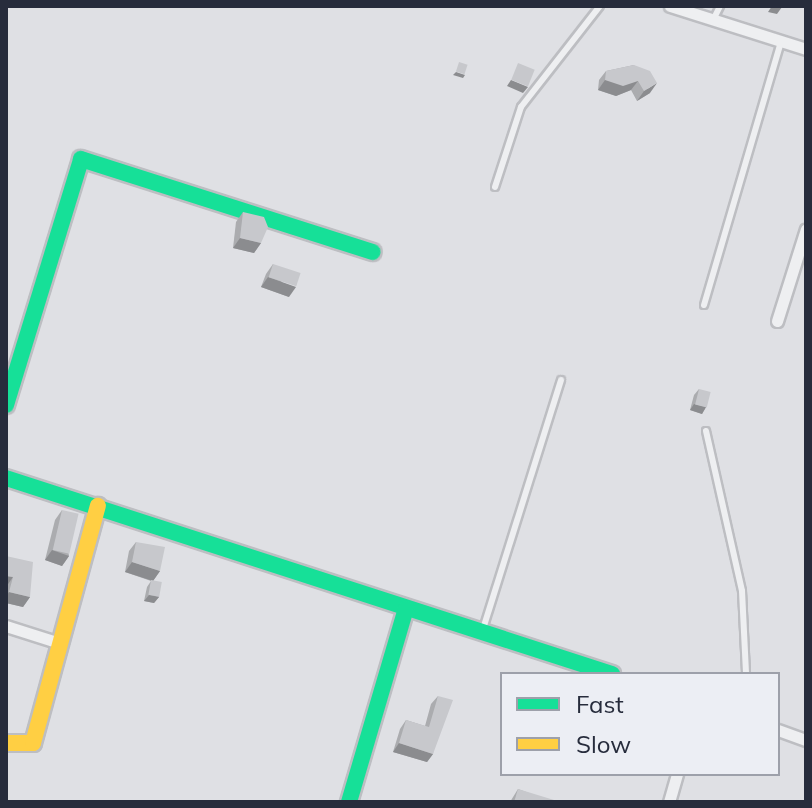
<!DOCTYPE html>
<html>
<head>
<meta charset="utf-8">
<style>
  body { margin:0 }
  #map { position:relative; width:812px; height:808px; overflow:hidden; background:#dfe0e4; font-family:Mulish,sans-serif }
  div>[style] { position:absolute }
  .roads { filter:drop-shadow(2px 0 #bdbec2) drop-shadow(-2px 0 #bdbec2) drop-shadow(0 2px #bdbec2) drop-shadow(0 -2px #bdbec2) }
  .lane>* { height:6px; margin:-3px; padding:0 3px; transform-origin:3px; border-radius:3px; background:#eeeff1 }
  .street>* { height:11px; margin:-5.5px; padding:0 5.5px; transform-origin:5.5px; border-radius:5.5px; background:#eeeff1 }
  .fast>* { height:16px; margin:-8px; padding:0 8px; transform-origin:8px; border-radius:8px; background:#16e098 }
  .slow>* { height:16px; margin:-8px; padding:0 8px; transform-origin:8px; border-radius:8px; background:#ffcf43 }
  .wall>* { inset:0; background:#abacaf }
  .shaded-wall>* { inset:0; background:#8b8c8f }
  .building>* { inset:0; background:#c7c8cc; transform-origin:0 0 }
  span { translate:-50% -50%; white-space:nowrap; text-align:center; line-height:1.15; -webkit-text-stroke:6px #eceef4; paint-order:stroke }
  .frame { position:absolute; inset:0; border:8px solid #272c3c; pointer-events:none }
  .legend { position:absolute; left:500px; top:672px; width:280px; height:104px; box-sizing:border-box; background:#eceef4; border:2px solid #9da0aa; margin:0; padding:10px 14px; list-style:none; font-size:24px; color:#272c3c }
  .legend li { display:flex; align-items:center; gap:16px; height:40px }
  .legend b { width:40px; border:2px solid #9da0aa }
</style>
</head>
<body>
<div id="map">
  <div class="roads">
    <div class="lane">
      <i style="left:713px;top:20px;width:16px;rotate:-63deg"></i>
      <i style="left:495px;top:187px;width:84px;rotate:-72deg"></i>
      <i style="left:521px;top:107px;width:128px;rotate:-52deg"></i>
      <i style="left:704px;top:305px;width:275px;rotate:-73.7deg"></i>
      <i style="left:706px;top:431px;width:164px;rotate:77.3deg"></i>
      <i style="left:742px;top:591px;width:83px;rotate:87.2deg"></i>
      <i style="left:483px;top:629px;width:261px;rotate:-72.6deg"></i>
    </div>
    <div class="street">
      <i style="left:670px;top:6px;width:143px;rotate:17.5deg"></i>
      <i style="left:777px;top:321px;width:96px;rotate:-72.5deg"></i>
      <i style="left:6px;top:626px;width:57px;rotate:17.5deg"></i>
      <i style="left:778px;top:730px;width:30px;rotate:20deg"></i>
      <i style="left:669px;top:802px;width:29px;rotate:-74deg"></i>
    </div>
    <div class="fast">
      <i style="left:6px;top:405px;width:257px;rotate:-73deg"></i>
      <i style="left:81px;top:159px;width:306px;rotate:17.7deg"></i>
      <i style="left:6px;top:478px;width:637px;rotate:17.92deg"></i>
      <i style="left:349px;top:802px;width:202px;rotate:-73.6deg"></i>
    </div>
    <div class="slow">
      <i style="left:6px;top:743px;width:27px"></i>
      <i style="left:33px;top:743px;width:246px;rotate:-74.7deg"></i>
    </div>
  </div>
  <div class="wall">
    <i style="clip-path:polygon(634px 65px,650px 93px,637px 101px,631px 90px,616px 96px,598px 90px,599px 80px,606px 71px)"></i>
    <i style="clip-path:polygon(243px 212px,261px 243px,254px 253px,233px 248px,236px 222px)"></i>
    <i style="clip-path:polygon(273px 264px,289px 297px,261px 287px,266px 274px)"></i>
    <i style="clip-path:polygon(699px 389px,706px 407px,702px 414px,690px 410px,694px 395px)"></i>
    <i style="clip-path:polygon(62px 510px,69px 556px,62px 566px,45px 560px,55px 520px)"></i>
    <i style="clip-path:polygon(136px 542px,160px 571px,153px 581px,159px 597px,154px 603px,144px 601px,147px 587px,151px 581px,125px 572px,129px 551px)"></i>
    <i style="clip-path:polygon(6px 556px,30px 597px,23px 607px,6px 603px)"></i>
    <i style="clip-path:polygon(438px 696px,433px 754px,427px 762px,393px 752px,400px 729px,406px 720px,425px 726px,431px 704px)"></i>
    <i style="clip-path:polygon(518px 789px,553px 802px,510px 802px)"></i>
  </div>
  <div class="shaded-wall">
    <i style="clip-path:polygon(772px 6px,776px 6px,782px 7px,777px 14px,768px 12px)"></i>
    <i style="clip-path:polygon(456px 72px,465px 75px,463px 78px,453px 75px)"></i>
    <i style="clip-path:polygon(511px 80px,528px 87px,523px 93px,507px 86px)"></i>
    <i style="clip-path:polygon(605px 80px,638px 81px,631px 90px,616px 96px,598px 90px)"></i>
    <i style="clip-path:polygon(657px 83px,650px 93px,637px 101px,644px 91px)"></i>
    <i style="clip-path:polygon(240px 238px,261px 243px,254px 253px,233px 248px)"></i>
    <i style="clip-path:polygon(268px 277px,296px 287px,289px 297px,261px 287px)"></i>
    <i style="clip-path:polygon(694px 404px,706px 407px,702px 414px,690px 410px)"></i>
    <i style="clip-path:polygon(52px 550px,69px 556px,62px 566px,45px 560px)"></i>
    <i style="clip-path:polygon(132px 562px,160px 571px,153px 581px,125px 572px)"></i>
    <i style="clip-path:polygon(6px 576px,13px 577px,6px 587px)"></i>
    <i style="clip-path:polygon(9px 592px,30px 597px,23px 607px,6px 603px,6px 597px)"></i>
    <i style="clip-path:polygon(149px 595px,159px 597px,154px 603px,144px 601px)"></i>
    <i style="clip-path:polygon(399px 743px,433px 754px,427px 762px,393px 752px)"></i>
  </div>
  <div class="building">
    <i style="left:459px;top:62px;width:9px;height:10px;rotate:18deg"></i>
    <i style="left:518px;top:63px;width:18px;height:18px;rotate:22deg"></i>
    <i style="clip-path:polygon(634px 65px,650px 71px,657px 83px,644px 91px,638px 81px,623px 86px,605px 80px,606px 71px)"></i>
    <i style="clip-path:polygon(243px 212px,264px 217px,268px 227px,261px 243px,240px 238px)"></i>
    <i style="left:273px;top:264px;width:29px;height:14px;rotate:18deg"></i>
    <i style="left:699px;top:389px;width:12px;height:16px;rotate:14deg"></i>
    <i style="left:62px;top:510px;width:17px;height:41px;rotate:13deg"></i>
    <i style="clip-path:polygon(136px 542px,165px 547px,160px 571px,132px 562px)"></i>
    <i style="clip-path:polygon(6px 556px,33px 562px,30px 597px,9px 592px,13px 577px,6px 576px)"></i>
    <i style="left:151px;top:580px;width:11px;height:15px;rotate:10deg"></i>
    <i style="clip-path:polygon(438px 696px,453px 700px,433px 754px,399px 743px,406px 720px,429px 727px)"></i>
    <i style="clip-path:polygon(518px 789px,554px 800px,553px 802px,514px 802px)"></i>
  </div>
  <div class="frame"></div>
  <ul class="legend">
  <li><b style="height:10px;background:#16e098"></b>Fast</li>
  <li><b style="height:10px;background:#ffcf43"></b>Slow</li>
  </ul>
</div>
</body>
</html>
